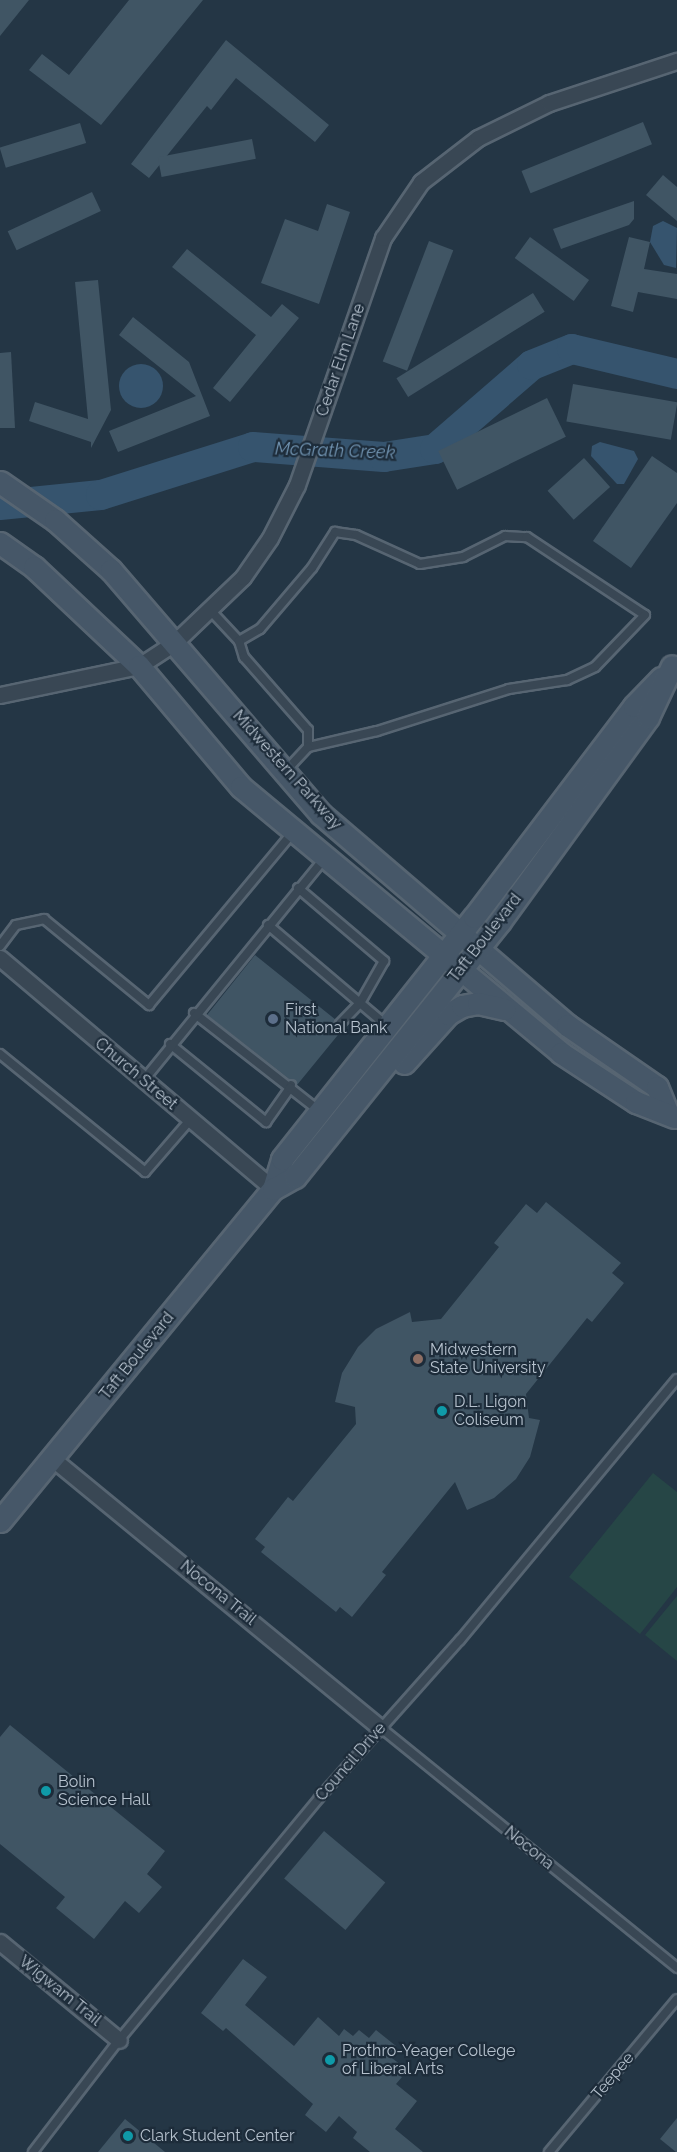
<!DOCTYPE html>
<html>
<head>
<meta charset="utf-8">
<style>
  body { margin:0 }
  #map { position:relative; width:677px; height:2152px; overflow:hidden; background:#243645; font-family:Raleway,sans-serif }
  div>[style] { position:absolute }
  .green>* { inset:0; background:#264646 }
  .water>* { inset:0; background:#36546e }
  .round { border-radius:50% }
  .river>* { height:30px; margin:-15px; padding:0 15px; transform-origin:15px; border-radius:15px; background:#36546e }
  .building>* { inset:0; background:#405564; transform-origin:0 0 }
  .roads { filter:drop-shadow(2px 0 #576572) drop-shadow(-2px 0 #576572) drop-shadow(0 2px #576572) drop-shadow(0 -2px #576572) }
  .lane>* { height:8px; margin:-4px; padding:0 4px; transform-origin:4px; border-radius:4px; background:#394754 }
  .street>* { height:15px; margin:-7.5px; padding:0 7.5px; transform-origin:7.5px; border-radius:7.5px; background:#394754 }
  .secondary>* { height:21px; margin:-10.5px; padding:0 10.5px; transform-origin:10.5px; border-radius:10.5px; background:#465768 }
  .dots>* { width:16px; height:16px; translate:-50% -50%; box-sizing:border-box; border:3px solid #1d2c3a; border-radius:50% }
  span { translate:-50% -50%; white-space:nowrap; text-align:center; line-height:1.15; -webkit-text-stroke:4.5px #1d2c3a; paint-order:stroke }
  .street-label { font-size:16px; color:#b6c2ce }
  .poi-label { font-size:16px; color:#b6c2ce }
  .left { translate:0 -50%; text-align:left }
  .water-label { font-size:18px; color:#7396b4; font-style:italic }
</style>
</head>
<body>
<div id="map">
  <div class="green">
    <i style="clip-path:polygon(653px 1473px,677px 1492px,677px 1587px,640px 1634px,569px 1577px)"></i>
    <i style="clip-path:polygon(677px 1596px,677px 1661px,645px 1635px)"></i>
  </div>
  <div class="water">
    <i style="clip-path:polygon(663px 221px,677px 228px,676px 268px,664px 265px,650px 242px,653px 226px)"></i>
    <i class="round" style="left:119px;top:364px;width:44px;height:44px"></i>
    <i style="clip-path:polygon(600px 442px,634px 451px,638px 459px,624px 484px,617px 484px,591px 456px,592px 446px)"></i>
  </div>
  <div class="river">
    <i style="left:0;top:505px;width:101px;rotate:-5.7deg"></i>
    <i style="left:101px;top:495px;width:159px;rotate:-17.5deg"></i>
    <i style="left:253px;top:447px;width:131px;rotate:4.4deg"></i>
    <i style="left:384px;top:457px;width:52px;rotate:-8.9deg"></i>
    <i style="left:435px;top:449px;width:128px;rotate:-40.9deg"></i>
    <i style="left:532px;top:365px;width:43px;rotate:-21.8deg"></i>
    <i style="left:572px;top:349px;width:108px;rotate:13.4deg"></i>
  </div>
  <div class="building">
    <i style="clip-path:polygon(0 0,29px 0,0 36px)"></i>
    <i style="clip-path:polygon(129px 0,203px 0,101px 125px,29px 70px,42px 54px,69px 75px)"></i>
    <i style="clip-path:polygon(226px 40px,329px 125px,315px 142px,236px 78px,211px 110px,207px 106px,149px 178px,131px 164px)"></i>
    <i style="left:643px;top:122px;width:24px;height:131px;rotate:68deg"></i>
    <i style="left:80px;top:123px;width:21px;height:84px;rotate:73deg"></i>
    <i style="left:252px;top:139px;width:20px;height:96px;rotate:79deg"></i>
    <i style="clip-path:polygon(663px 175px,677px 187px,677px 221px,646px 195px)"></i>
    <i style="left:92px;top:192px;width:21px;height:93px;rotate:65deg"></i>
    <i style="clip-path:polygon(634px 201px,634px 219px,629px 225px,561px 249px,553px 229px)"></i>
    <i style="clip-path:polygon(327px 204px,350px 212px,319px 304px,261px 283px,285px 219px,318px 231px)"></i>
    <i style="left:530px;top:237px;width:73px;height:26px;rotate:36deg"></i>
    <i style="clip-path:polygon(629px 237px,650px 242px,644px 269px,677px 274px,677px 299px,638px 292px,633px 312px,611px 306px)"></i>
    <i style="left:429px;top:241px;width:26px;height:129px;rotate:21deg"></i>
    <i style="clip-path:polygon(187px 249px,271px 317px,282px 304px,299px 318px,230px 402px,213px 388px,256px 335px,172px 267px)"></i>
    <i style="clip-path:polygon(98px 280px,111px 410px,91px 448px,91px 442px,29px 421px,35px 402px,88px 419px,75px 282px)"></i>
    <i style="left:533px;top:293px;width:22px;height:161px;rotate:58deg"></i>
    <i style="clip-path:polygon(133px 317px,189px 362px,210px 416px,118px 452px,109px 431px,196px 396px,119px 335px)"></i>
    <i style="clip-path:polygon(11px 352px,15px 428px,0 428px,0 353px)"></i>
    <i style="left:573px;top:384px;width:106px;height:38px;rotate:10deg"></i>
    <i style="left:547px;top:398px;width:43px;height:121px;rotate:64deg"></i>
    <i style="clip-path:polygon(652px 456px,677px 473px,677px 503px,631px 568px,593px 541px)"></i>
    <i style="left:584px;top:458px;width:39px;height:49px;rotate:48deg"></i>
    <i style="clip-path:polygon(255px 955px,336px 1020px,335px 1028px,342px 1030px,297px 1085px,207px 1015px)"></i>
    <i style="clip-path:polygon(546px 1202px,621px 1263px,612px 1273px,624px 1283px,592px 1322px,587px 1318px,526px 1394px,529px 1418px,540px 1420px,530px 1457px,516px 1479px,494px 1498px,467px 1510px,455px 1482px,382px 1572px,386px 1575px,352px 1617px,340px 1607px,336px 1612px,261px 1552px,265px 1547px,255px 1539px,288px 1497px,293px 1501px,356px 1424px,355px 1407px,335px 1402px,342px 1373px,358px 1347px,376px 1329px,410px 1312px,412px 1322px,441px 1319px,499px 1247px,494px 1243px,526px 1204px,537px 1213px)"></i>
    <i style="clip-path:polygon(10px 1725px,165px 1851px,147px 1874px,162px 1887px,139px 1913px,125px 1901px,94px 1939px,56px 1908px,65px 1897px,0 1844px,0 1737px)"></i>
    <i style="left:324px;top:1831px;width:80px;height:62px;rotate:40deg"></i>
    <i style="clip-path:polygon(243px 1959px,267px 1977px,245px 2005px,294px 2046px,318px 2017px,339px 2036px,344px 2029px,353px 2036px,359px 2030px,369px 2038px,376px 2030px,396px 2046px,388px 2055px,401px 2065px,395px 2072px,402px 2077px,396px 2084px,417px 2101px,395px 2129px,423px 2152px,370px 2152px,353px 2138px,357px 2132px,339px 2116px,326px 2132px,305px 2115px,313px 2104px,226px 2028px,223px 2031px,201px 2013px)"></i>
    <i style="clip-path:polygon(677px 2118px,677px 2152px,676px 2152px,660px 2139px)"></i>
    <i style="clip-path:polygon(125px 2119px,165px 2152px,98px 2152px)"></i>
  </div>
  <div class="roads">
    <div class="lane">
      <i style="left:211px;top:611px;width:41px;rotate:47deg"></i>
      <i style="left:239px;top:641px;width:24px;rotate:-30deg"></i>
      <i style="left:260px;top:629px;width:80px;rotate:-49.6deg"></i>
      <i style="left:312px;top:568px;width:43px;rotate:-57.4deg"></i>
      <i style="left:335px;top:532px;width:21px;rotate:8deg"></i>
      <i style="left:356px;top:535px;width:70px;rotate:24.4deg"></i>
      <i style="left:420px;top:564px;width:44px;rotate:-9.2deg"></i>
      <i style="left:463px;top:557px;width:47px;rotate:-26.6deg"></i>
      <i style="left:505px;top:536px;width:22px;rotate:3deg"></i>
      <i style="left:527px;top:537px;width:141px;rotate:33.5deg"></i>
      <i style="left:645px;top:615px;width:72px;rotate:133.9deg"></i>
      <i style="left:595px;top:667px;width:31px;rotate:155deg"></i>
      <i style="left:567px;top:680px;width:59px;rotate:171.2deg"></i>
      <i style="left:509px;top:689px;width:139px;rotate:162.3deg"></i>
      <i style="left:377px;top:731px;width:71px;rotate:166.9deg"></i>
      <i style="left:239px;top:641px;width:17px;rotate:73deg"></i>
      <i style="left:244px;top:657px;width:97px;rotate:48.8deg"></i>
      <i style="left:308px;top:730px;width:17px;rotate:90deg"></i>
      <i style="left:308px;top:747px;width:33px;rotate:133deg"></i>
      <i style="left:298px;top:888px;width:113px;rotate:40.3deg"></i>
      <i style="left:384px;top:961px;width:48px;rotate:119.7deg"></i>
      <i style="left:360px;top:1003px;width:29px;rotate:134deg"></i>
      <i style="left:268px;top:925px;width:155px;rotate:40.3deg"></i>
      <i style="left:0;top:946px;width:26px;rotate:-53deg"></i>
      <i style="left:16px;top:925px;width:29px;rotate:-12deg"></i>
      <i style="left:44px;top:919px;width:136px;rotate:39.3deg"></i>
      <i style="left:149px;top:1005px;width:226px;rotate:-50.2deg"></i>
      <i style="left:194px;top:1013px;width:122px;rotate:38deg"></i>
      <i style="left:290px;top:1088px;width:3px;rotate:-72deg"></i>
      <i style="left:170px;top:1044px;width:124px;rotate:39.1deg"></i>
      <i style="left:266px;top:1122px;width:42px;rotate:-54.8deg"></i>
      <i style="left:290px;top:1088px;width:37px;rotate:38deg"></i>
      <i style="left:0;top:1054px;width:187px;rotate:39.1deg"></i>
      <i style="left:145px;top:1172px;width:69px;rotate:-49.1deg"></i>
      <i style="left:143px;top:1081px;width:288px;rotate:-50.8deg"></i>
      <i style="left:381px;top:1728px;width:381px;rotate:39deg"></i>
      <i style="left:33px;top:2152px;width:141px;rotate:-52.5deg"></i>
      <i style="left:119px;top:2040px;width:314px;rotate:-50.4deg"></i>
      <i style="left:319px;top:1798px;width:212px;rotate:-48.3deg"></i>
      <i style="left:460px;top:1640px;width:339px;rotate:-50.3deg"></i>
      <i style="left:549px;top:2152px;width:199px;rotate:-50.1deg"></i>
    </div>
    <div class="street">
      <i style="left:0;top:695px;width:142px;rotate:-11.8deg"></i>
      <i style="left:139px;top:666px;width:42px;rotate:-33.3deg"></i>
      <i style="left:174px;top:643px;width:95px;rotate:-43.7deg"></i>
      <i style="left:243px;top:577px;width:47px;rotate:-55.3deg"></i>
      <i style="left:270px;top:538px;width:59px;rotate:-63deg"></i>
      <i style="left:297px;top:485px;width:262px;rotate:-70.8deg"></i>
      <i style="left:383px;top:238px;width:68px;rotate:-55.8deg"></i>
      <i style="left:421px;top:182px;width:72px;rotate:-37.7deg"></i>
      <i style="left:478px;top:138px;width:79px;rotate:-26.2deg"></i>
      <i style="left:549px;top:103px;width:135px;rotate:-18.2deg"></i>
      <i style="left:0;top:958px;width:358px;rotate:40.2deg"></i>
      <i style="left:53px;top:1459px;width:424px;rotate:39.4deg"></i>
      <i style="left:0;top:1942px;width:154px;rotate:39.5deg"></i>
    </div>
    <div class="secondary">
      <i style="left:0;top:482px;width:67px;rotate:34.6deg"></i>
      <i style="left:55px;top:520px;width:75px;rotate:41.8deg"></i>
      <i style="left:111px;top:570px;width:322px;rotate:49.3deg"></i>
      <i style="left:321px;top:814px;width:324px;rotate:40.6deg"></i>
      <i style="left:567px;top:1025px;width:109px;rotate:34.6deg"></i>
      <i style="left:657px;top:1087px;width:27px;rotate:68deg"></i>
      <i style="left:0;top:543px;width:42px;rotate:35.2deg"></i>
      <i style="left:34px;top:567px;width:144px;rotate:43.3deg"></i>
      <i style="left:139px;top:666px;width:158px;rotate:49.9deg"></i>
      <i style="left:241px;top:787px;width:416px;rotate:39.7deg"></i>
      <i style="left:561px;top:1053px;width:90px;rotate:33.2deg"></i>
      <i style="left:636px;top:1102px;width:41px;rotate:21.5deg"></i>
      <i style="left:404px;top:1063px;width:66px;rotate:-48.1deg"></i>
      <i style="left:448px;top:1014px;width:16px;rotate:-30deg"></i>
      <i style="left:462px;top:1006px;width:16px;rotate:-11deg"></i>
      <i style="left:478px;top:1003px;width:27px;rotate:13deg"></i>
      <i style="left:273px;top:1189px;width:31px;rotate:-73deg"></i>
      <i style="left:282px;top:1159px;width:309px;rotate:-51.6deg"></i>
      <i style="left:474px;top:917px;width:265px;rotate:-52.8deg"></i>
      <i style="left:634px;top:706px;width:39px;rotate:-46deg"></i>
      <i style="left:0;top:1521px;width:430px;rotate:-50.6deg"></i>
      <i style="left:273px;top:1189px;width:25px;rotate:-29deg"></i>
      <i style="left:295px;top:1177px;width:328px;rotate:-51.3deg"></i>
      <i style="left:500px;top:921px;width:252px;rotate:-54deg"></i>
      <i style="left:648px;top:717px;width:56px;rotate:-64.8deg"></i>
    </div>
  </div>
  <div class="dots">
    <i style="left:273px;top:1019px;background:#5c6f8a"></i>
    <i style="left:418px;top:1359px;background:#8d6e63"></i>
    <i style="left:442px;top:1411px;background:#0f9aa8"></i>
    <i style="left:46px;top:1791px;background:#0f9aa8"></i>
    <i style="left:330px;top:2060px;background:#0f9aa8"></i>
    <i style="left:128px;top:2136px;background:#0f9aa8"></i>
  </div>
  <div class="street-label">
    <span style="left:341px;top:360px;rotate:-71deg">Cedar Elm Lane</span>
    <span style="left:287px;top:770px;rotate:48deg">Midwestern Parkway</span>
    <span style="left:485px;top:938px;rotate:-52deg">Taft Boulevard</span>
    <span style="left:136px;top:1074px;rotate:40deg">Church Street</span>
    <span style="left:137px;top:1356px;rotate:-51deg">Taft Boulevard</span>
    <span style="left:218px;top:1593px;rotate:39deg">Nocona Trail</span>
    <span style="left:351px;top:1762px;rotate:-49deg">Council Drive</span>
    <span style="left:529px;top:1848px;rotate:39deg">Nocona</span>
    <span style="left:60px;top:1991px;rotate:39deg">Wigwam Trail</span>
    <span style="left:613px;top:2076px;rotate:-50deg">Teepee</span>
  </div>
  <div class="poi-label">
    <span class="left" style="left:285px;top:1019px">First<br>National Bank</span>
    <span class="left" style="left:430px;top:1359px">Midwestern<br>State University</span>
    <span class="left" style="left:454px;top:1411px">D.L. Ligon<br>Coliseum</span>
    <span class="left" style="left:58px;top:1791px">Bolin<br>Science Hall</span>
    <span class="left" style="left:342px;top:2060px">Prothro-Yeager College<br>of Liberal Arts</span>
    <span class="left" style="left:140px;top:2136px">Clark Student Center</span>
  </div>
  <div class="water-label">
    <span style="left:335px;top:451px;rotate:2deg">McGrath Creek</span>
  </div>
</div>
</body>
</html>
